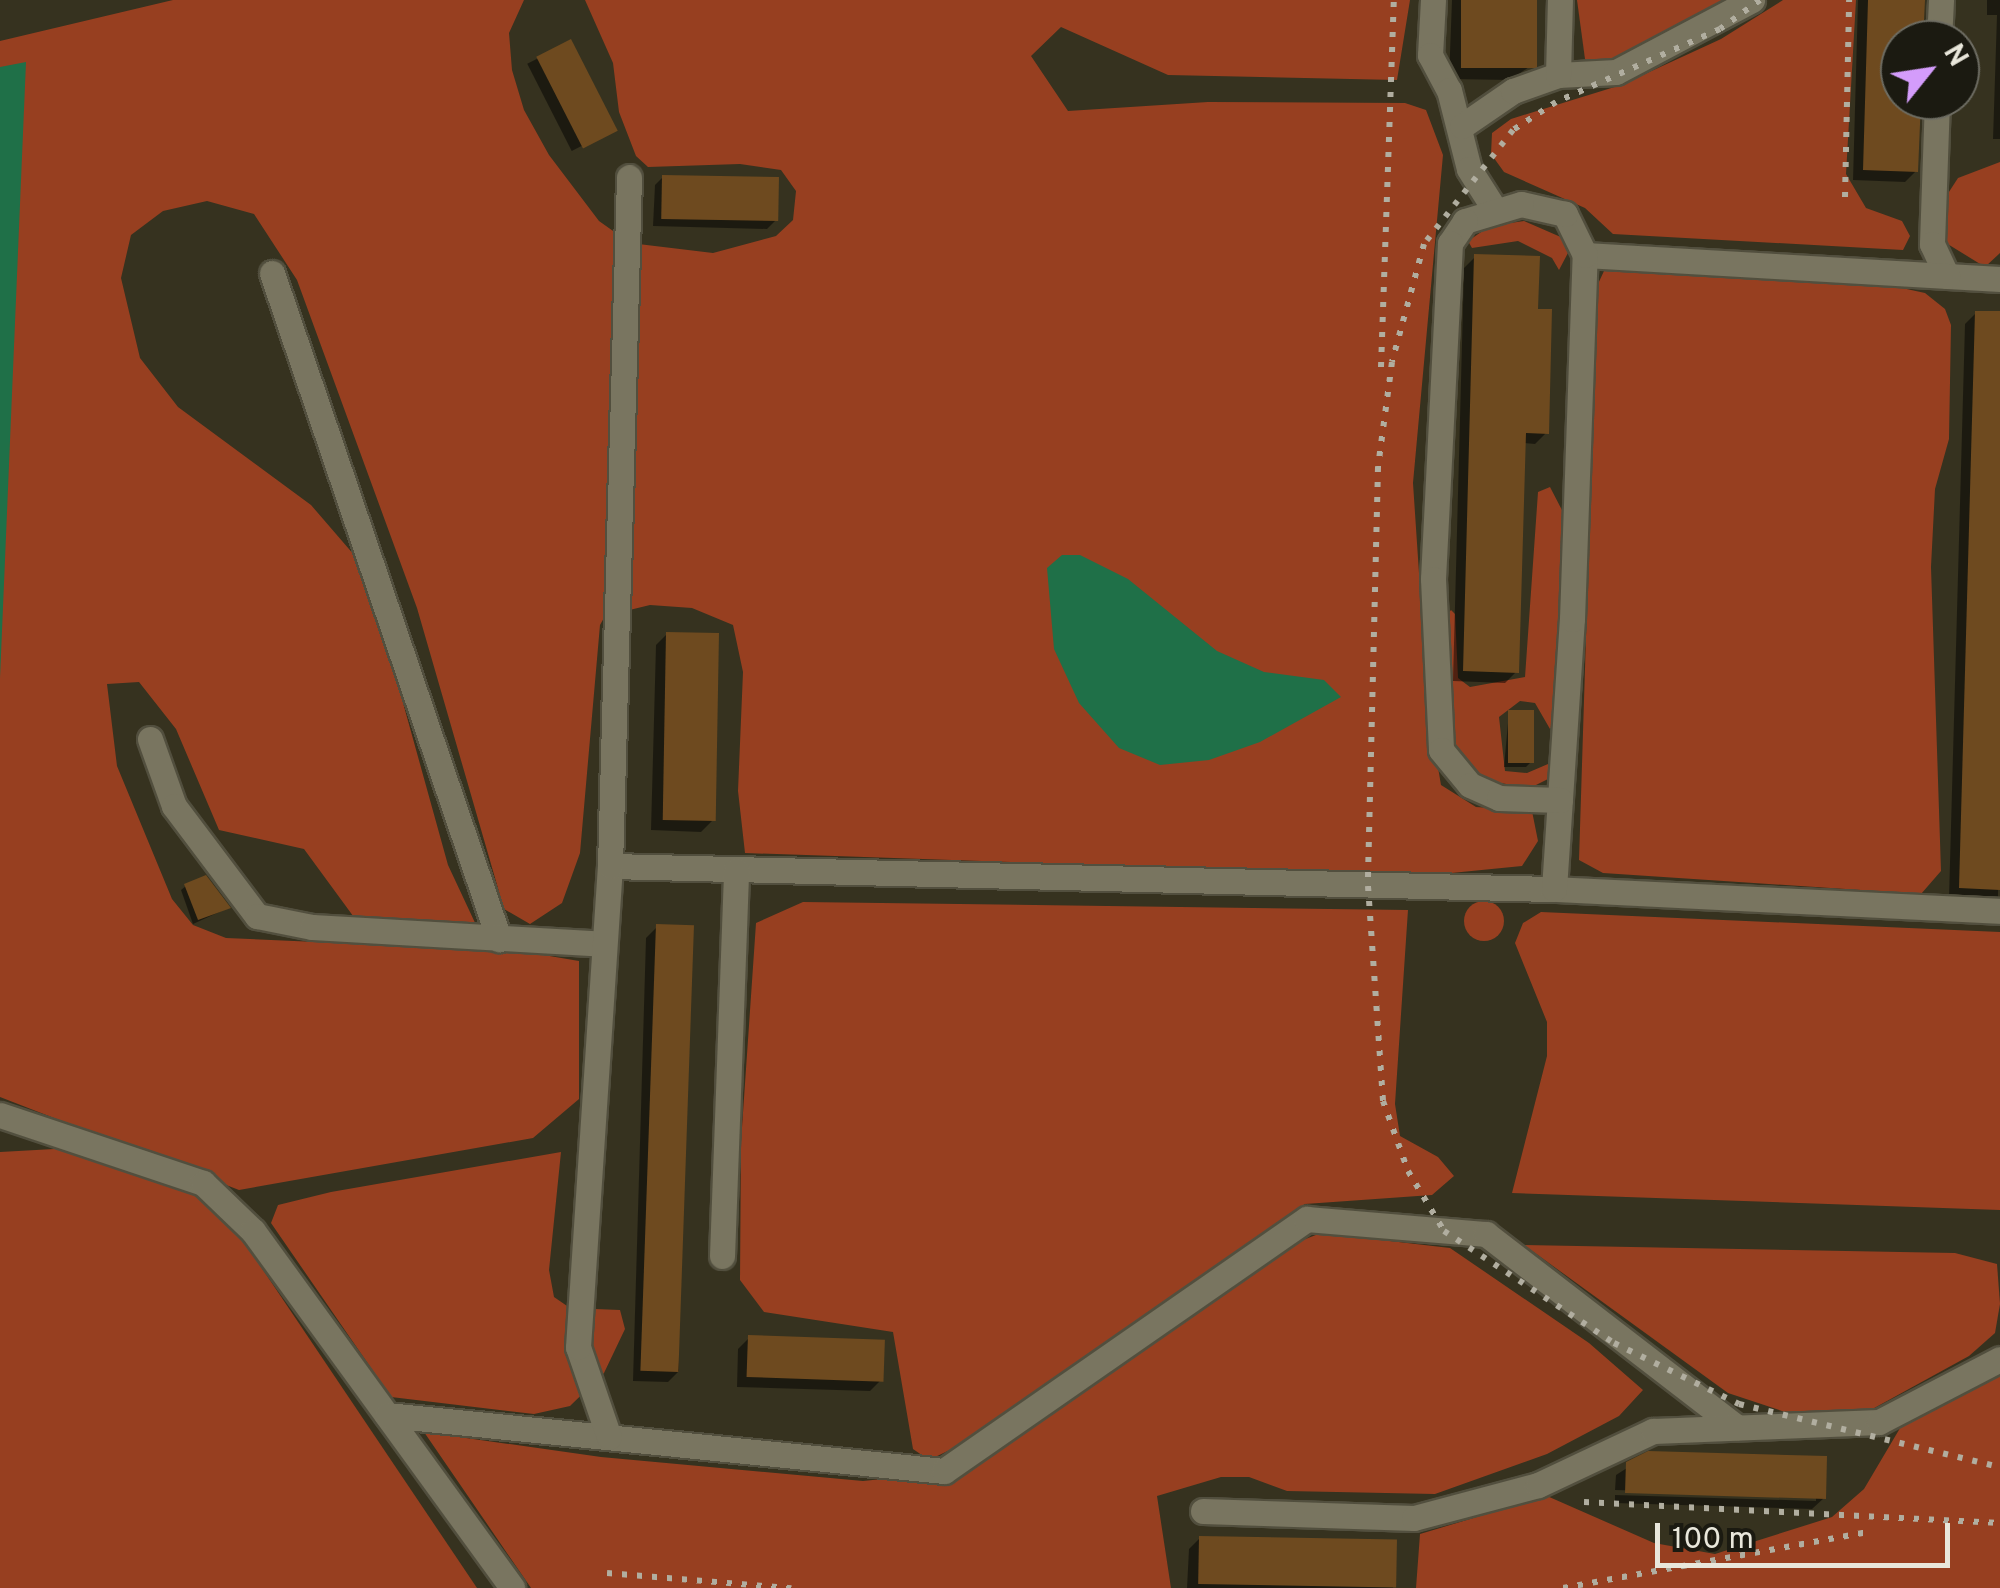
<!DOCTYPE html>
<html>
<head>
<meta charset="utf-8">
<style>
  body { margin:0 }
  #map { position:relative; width:2000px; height:1588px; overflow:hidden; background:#36321f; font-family:Overpass,sans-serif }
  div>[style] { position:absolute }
  .forest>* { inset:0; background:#973f20 }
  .round { border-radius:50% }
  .water>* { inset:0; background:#1f7048 }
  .shadow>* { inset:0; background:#0007; transform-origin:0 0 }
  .building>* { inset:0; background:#6e4a1f; transform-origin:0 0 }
  .roads { filter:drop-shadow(2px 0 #524f3e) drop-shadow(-2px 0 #524f3e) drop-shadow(0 2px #524f3e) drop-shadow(0 -2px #524f3e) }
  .minor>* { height:25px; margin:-12.5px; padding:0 12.5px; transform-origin:12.5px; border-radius:12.5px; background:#797560 }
  .rail>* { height:6px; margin-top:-3px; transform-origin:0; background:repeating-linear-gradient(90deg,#b1aea0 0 5px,transparent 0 15px) }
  span { translate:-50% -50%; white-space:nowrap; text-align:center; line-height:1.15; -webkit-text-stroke:10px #1b1a11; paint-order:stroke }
  .north { position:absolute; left:1880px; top:20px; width:100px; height:100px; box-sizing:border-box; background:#1b1a11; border:2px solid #6d6c62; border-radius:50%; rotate:60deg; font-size:28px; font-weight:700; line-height:40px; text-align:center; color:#e9e7db }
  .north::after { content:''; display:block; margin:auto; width:35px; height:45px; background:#d49cfb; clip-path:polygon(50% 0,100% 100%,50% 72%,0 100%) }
  .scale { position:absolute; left:1655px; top:1523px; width:295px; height:45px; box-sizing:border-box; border:5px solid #e9e7db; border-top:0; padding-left:12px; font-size:30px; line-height:35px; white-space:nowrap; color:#e9e7db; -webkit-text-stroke:8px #1b1a11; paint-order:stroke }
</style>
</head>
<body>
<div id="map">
  <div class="forest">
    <i style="clip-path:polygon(173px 0,524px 0,509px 33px,512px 70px,524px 110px,549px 155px,599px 221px,630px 243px,713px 253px,776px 236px,793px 220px,796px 191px,781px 170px,740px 164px,648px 167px,636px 156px,619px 112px,613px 63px,585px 0,1410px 0,1397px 80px,1168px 75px,1061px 27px,1031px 56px,1068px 111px,1208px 102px,1405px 103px,1426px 110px,1443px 155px,1413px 483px,1428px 708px,1441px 785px,1476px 807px,1532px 811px,1538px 841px,1522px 866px,1421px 876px,745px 853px,738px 791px,743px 672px,733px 625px,692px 608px,650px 605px,605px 616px,600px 625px,580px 853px,562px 903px,530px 924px,504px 909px,417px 608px,297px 280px,254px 214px,207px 201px,163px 211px,131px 235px,121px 278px,140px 358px,178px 407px,311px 505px,355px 556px,372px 591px,448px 865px,477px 927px,356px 920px,304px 849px,219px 830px,176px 729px,139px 682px,107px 684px,117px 766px,172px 899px,193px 925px,226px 938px,520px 951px,579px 961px,579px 1099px,533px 1138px,239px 1190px,0 1097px,0 41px)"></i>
    <i style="clip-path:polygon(1577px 0,1733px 0,1620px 62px,1593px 65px,1585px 59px)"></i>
    <i style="clip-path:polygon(1783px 0,1856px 0,1846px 174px,1866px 208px,1902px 221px,1910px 236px,1903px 250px,1613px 234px,1585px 208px,1504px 172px,1491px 154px,1492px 133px,1511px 119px,1621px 85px,1721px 39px)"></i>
    <i style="clip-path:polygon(2000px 162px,2000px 253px,1985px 267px,1946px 243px,1945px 198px,1958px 178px)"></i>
    <i style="clip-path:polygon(1524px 221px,1563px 238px,1569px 251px,1559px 270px,1552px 258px,1518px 241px,1472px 248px,1468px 241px,1490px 226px)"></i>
    <i style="clip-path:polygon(1654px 270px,1902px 288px,1925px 293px,1945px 309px,1951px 325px,1949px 439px,1935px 489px,1931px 567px,1941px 871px,1921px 894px,1603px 873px,1579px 860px,1597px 286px,1604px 271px)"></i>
    <i style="clip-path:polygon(1550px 487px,1564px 514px,1555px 723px,1550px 729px,1535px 703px,1520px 701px,1499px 717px,1505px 771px,1527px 773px,1548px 764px,1550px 778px,1530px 788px,1476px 779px,1453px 746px,1446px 616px,1451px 610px,1455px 614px,1458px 678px,1470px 687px,1525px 677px,1538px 492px)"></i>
    <i class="round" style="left:1464px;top:901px;width:40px;height:40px"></i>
    <i style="clip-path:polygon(803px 902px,1408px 910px,1395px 1104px,1400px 1136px,1438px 1157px,1454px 1176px,1432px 1195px,1305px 1204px,993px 1429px,929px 1460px,913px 1449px,893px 1332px,764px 1312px,740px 1280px,741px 1142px,756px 923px)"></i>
    <i style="clip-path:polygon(1541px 912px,2000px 932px,2000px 1210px,1512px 1193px,1547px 1056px,1547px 1022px,1515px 943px,1523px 923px)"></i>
    <i style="clip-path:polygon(90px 1147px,216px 1200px,477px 1588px,0 1588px,0 1152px)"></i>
    <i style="clip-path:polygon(561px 1152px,549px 1270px,554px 1297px,570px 1308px,620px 1310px,625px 1329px,604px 1373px,570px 1406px,534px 1414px,391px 1397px,271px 1223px,278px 1205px,331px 1192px)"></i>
    <i style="clip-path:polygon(1321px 1233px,1450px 1248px,1589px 1343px,1643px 1390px,1619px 1416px,1547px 1454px,1435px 1494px,1287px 1491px,1249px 1477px,1221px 1477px,1157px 1496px,1171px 1588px,531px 1588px,424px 1432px,601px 1457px,863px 1481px,970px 1470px,1285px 1247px)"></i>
    <i style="clip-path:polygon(1524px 1245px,1955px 1253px,1997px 1264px,2000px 1304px,1995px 1333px,1969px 1356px,1867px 1412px,1788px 1413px,1728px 1393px)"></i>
    <i style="clip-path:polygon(2000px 1371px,2000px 1588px,1416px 1588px,1420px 1534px,1547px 1496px,1654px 1543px,1715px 1554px,1832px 1517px,1864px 1489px,1906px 1418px)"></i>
  </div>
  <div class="water">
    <i style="clip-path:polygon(26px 62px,0 678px,0 67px)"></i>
    <i style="clip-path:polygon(1062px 555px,1080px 555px,1128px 579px,1217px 651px,1264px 672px,1324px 680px,1341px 697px,1260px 742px,1209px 760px,1160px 765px,1119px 748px,1079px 703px,1054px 649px,1047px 568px)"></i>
  </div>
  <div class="shadow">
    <i style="clip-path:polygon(1452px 0,1534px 0,1532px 65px,1510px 80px,1449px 79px)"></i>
    <i style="clip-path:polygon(1858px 0,1924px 0,1922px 40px,1900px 40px,1900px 100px,1919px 100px,1916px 171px,1905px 182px,1853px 180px)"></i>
    <i style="clip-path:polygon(1987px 0,2000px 0,2000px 139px,1993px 139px,1997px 15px,1987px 15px)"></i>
    <i style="left:570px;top:42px;width:98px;height:48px;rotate:63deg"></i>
    <i style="clip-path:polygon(663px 177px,775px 221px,767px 229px,653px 226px,655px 185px)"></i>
    <i style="clip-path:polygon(1475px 257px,1536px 311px,1546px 433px,1535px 444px,1523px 443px,1516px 672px,1505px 683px,1453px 681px,1464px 268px)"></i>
    <i style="clip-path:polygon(1976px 313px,2000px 314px,1998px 900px,1949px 898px,1965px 324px)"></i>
    <i style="clip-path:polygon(667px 634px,712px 821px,701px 832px,651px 830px,656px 645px)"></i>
    <i style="clip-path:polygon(1509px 712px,1531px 762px,1526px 767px,1504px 767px)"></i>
    <i style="clip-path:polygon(186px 886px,228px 908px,193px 924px,181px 890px)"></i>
    <i style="clip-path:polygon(657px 927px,679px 1371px,668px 1382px,633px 1381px,646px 938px)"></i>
    <i style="clip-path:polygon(749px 1338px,881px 1380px,870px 1391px,737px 1387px,738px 1349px)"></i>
    <i style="clip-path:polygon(1649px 1454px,1825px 1459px,1824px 1498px,1812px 1509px,1615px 1503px,1615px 1495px,1816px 1501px,1816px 1496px,1615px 1490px,1616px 1475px)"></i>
    <i style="clip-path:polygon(1200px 1538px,1395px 1544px,1393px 1588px,1187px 1588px,1189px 1549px)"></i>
  </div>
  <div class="building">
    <i style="left:1461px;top:0;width:76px;height:68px"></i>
    <i style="clip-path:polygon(1868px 0,1925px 0,1923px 40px,1900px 40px,1900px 100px,1921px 100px,1918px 172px,1863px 170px)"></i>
    <i style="left:571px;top:39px;width:103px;height:39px;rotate:63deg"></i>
    <i style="left:662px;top:175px;width:117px;height:44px;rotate:1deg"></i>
    <i style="clip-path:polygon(1474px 254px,1540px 256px,1538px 309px,1552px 309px,1549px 434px,1526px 433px,1519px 673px,1463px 671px)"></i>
    <i style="clip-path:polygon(1975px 311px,2000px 311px,2000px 890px,1959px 888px)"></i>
    <i style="left:666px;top:632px;width:53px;height:188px;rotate:1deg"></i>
    <i style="left:1508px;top:710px;width:26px;height:53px"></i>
    <i style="clip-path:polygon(206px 875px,231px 908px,198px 920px,184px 884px)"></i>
    <i style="left:656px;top:924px;width:38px;height:447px;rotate:2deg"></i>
    <i style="left:748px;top:1335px;width:137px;height:42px;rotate:2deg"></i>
    <i style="clip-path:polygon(1648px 1451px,1827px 1456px,1826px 1499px,1625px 1493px,1626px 1462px)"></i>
    <i style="left:1199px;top:1536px;width:198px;height:48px;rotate:1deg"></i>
  </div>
  <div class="roads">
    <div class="minor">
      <i style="left:1433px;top:0;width:55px;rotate:93.1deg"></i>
      <i style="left:1430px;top:55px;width:40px;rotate:62deg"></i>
      <i style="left:1449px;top:90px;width:81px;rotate:75.8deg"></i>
      <i style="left:1469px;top:169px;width:45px;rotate:57.7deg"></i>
      <i style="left:1939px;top:40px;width:40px;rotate:-87.1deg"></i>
      <i style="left:1558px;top:75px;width:58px;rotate:-3deg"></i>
      <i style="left:1616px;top:72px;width:154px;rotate:-27.9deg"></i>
      <i style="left:1937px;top:100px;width:144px;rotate:92deg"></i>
      <i style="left:1932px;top:244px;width:35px;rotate:65deg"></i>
      <i style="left:1947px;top:276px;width:53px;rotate:3.2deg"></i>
      <i style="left:1462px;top:126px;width:62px;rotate:-34.5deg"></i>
      <i style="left:1513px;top:91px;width:48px;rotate:-19.6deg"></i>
      <i style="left:1558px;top:75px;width:75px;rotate:-88.5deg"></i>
      <i style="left:1585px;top:255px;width:363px;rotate:3.3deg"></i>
      <i style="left:272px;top:273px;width:704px;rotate:71.18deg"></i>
      <i style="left:150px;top:739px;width:71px;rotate:70.3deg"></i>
      <i style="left:174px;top:806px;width:138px;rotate:53deg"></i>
      <i style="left:257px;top:916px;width:56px;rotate:11.3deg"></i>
      <i style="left:312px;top:927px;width:292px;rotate:3.3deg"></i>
      <i style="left:610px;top:866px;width:944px;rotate:1.4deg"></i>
      <i style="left:1554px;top:889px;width:447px;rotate:2.8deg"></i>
      <i style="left:1554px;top:889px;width:271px;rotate:-86.2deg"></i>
      <i style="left:1572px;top:619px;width:364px;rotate:-88deg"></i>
      <i style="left:1585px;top:255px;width:46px;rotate:-116deg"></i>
      <i style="left:1565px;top:214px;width:45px;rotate:-167.2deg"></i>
      <i style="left:1521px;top:204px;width:59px;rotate:163.1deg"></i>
      <i style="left:1465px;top:221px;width:27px;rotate:124deg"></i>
      <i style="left:1450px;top:243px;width:336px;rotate:92.9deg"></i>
      <i style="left:1433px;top:579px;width:171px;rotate:87.3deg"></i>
      <i style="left:1441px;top:750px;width:45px;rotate:50.4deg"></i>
      <i style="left:1470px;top:785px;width:32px;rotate:24deg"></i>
      <i style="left:1499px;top:798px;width:61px;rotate:1.9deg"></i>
      <i style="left:0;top:1115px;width:214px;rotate:18.5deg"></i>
      <i style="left:203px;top:1183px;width:69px;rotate:43.8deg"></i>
      <i style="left:253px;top:1231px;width:441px;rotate:54deg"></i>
      <i style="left:722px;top:1256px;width:386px;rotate:-87.9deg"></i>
      <i style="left:387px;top:1415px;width:560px;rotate:5.74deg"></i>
      <i style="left:944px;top:1471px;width:442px;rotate:-34.8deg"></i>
      <i style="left:1307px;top:1219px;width:180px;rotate:4.8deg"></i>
      <i style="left:1486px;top:1234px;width:317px;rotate:37.6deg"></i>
      <i style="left:609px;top:1437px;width:95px;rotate:-109deg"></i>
      <i style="left:578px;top:1347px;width:482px;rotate:-86.2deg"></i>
      <i style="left:610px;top:866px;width:689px;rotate:-88.42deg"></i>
      <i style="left:1203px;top:1511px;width:211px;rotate:1.9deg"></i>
      <i style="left:1414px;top:1518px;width:128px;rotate:-14.9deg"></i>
      <i style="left:1538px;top:1485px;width:127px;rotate:-25.2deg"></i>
      <i style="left:1653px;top:1431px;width:226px;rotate:-2.3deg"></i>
      <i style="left:1879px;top:1422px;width:136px;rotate:-27.5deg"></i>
    </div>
  </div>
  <div class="rail">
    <i style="left:1760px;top:0;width:49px;rotate:144.1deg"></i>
    <i style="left:1720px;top:29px;width:180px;rotate:156deg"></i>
    <i style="left:1556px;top:102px;width:51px;rotate:146.9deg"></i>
    <i style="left:1513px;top:130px;width:145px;rotate:128deg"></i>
    <i style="left:1424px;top:244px;width:122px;rotate:105.2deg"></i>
    <i style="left:1392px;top:362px;width:106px;rotate:97.6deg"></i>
    <i style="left:1378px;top:467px;width:419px;rotate:91.4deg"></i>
    <i style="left:1368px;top:886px;width:216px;rotate:86deg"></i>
    <i style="left:1383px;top:1101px;width:74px;rotate:70.3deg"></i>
    <i style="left:1408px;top:1171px;width:70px;rotate:59deg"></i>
    <i style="left:1444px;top:1231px;width:204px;rotate:33.4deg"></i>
    <i style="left:1614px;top:1343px;width:139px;rotate:26deg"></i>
    <i style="left:1739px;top:1404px;width:268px;rotate:13.6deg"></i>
    <i style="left:1845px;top:197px;width:197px;rotate:-88.8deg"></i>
    <i style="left:1381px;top:367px;width:367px;rotate:-88deg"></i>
    <i style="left:1584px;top:1502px;width:417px;rotate:2.9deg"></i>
    <i style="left:607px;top:1573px;width:185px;rotate:4.7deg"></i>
    <i style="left:1563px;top:1588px;width:310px;rotate:-10.4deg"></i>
  </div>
  <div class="north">N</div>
  <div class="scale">100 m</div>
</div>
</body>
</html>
